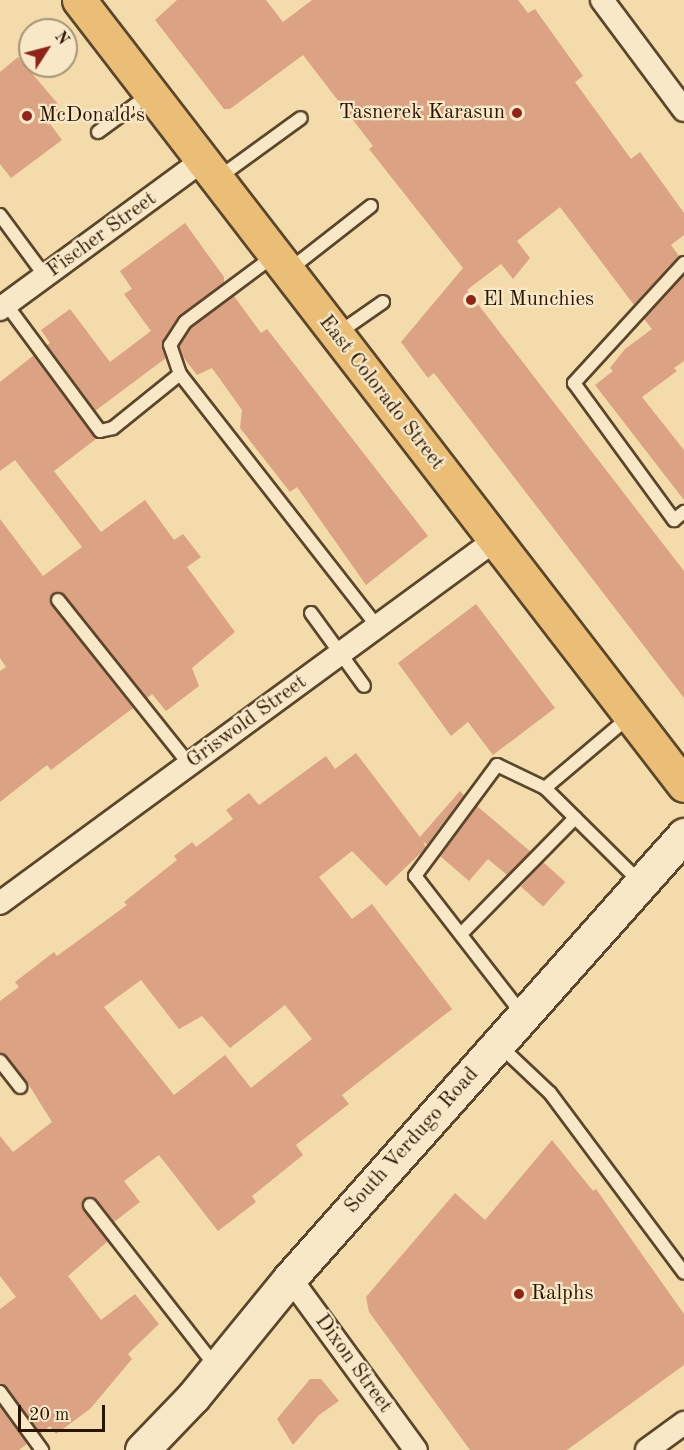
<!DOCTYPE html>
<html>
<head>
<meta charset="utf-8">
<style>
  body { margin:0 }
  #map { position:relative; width:684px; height:1450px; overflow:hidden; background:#f4dbab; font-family:"Old Standard TT",serif }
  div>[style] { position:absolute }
  .building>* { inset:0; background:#dca284; transform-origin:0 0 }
  .roads { filter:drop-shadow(2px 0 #5c462b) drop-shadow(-2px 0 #5c462b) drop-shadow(0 2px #5c462b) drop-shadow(0 -2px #5c462b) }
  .lane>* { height:12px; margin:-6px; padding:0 6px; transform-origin:6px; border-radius:6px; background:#f8e8c8 }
  .street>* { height:22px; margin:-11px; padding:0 11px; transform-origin:11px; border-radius:11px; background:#f8e8c8 }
  .secondary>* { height:33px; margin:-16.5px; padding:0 16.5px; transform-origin:16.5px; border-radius:16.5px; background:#f8e8c8 }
  .primary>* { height:33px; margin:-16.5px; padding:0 16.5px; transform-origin:16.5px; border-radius:16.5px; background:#eabe76 }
  .dots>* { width:16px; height:16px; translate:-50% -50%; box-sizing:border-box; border:3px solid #f8e8c8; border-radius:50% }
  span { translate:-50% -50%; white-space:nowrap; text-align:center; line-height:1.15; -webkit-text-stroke:4.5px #f8e8c8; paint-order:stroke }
  .poi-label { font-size:21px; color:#291400 }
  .right { translate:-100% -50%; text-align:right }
  .left { translate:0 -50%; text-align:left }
  .street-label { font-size:21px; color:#291400 }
  .north { position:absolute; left:18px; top:18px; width:60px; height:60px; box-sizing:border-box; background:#f8e8c8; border:2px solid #a59378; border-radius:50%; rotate:54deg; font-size:16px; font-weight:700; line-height:24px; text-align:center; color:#291400 }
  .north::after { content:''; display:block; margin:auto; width:21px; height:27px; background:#8f2418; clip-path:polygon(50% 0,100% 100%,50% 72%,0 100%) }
  .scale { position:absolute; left:18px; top:1405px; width:87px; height:27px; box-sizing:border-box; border:3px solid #291400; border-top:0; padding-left:8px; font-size:18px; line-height:21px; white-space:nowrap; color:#291400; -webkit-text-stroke:4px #f8e8c8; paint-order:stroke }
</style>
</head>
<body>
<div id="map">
  <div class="building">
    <i style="clip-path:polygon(177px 0,266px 0,283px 22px,312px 0,518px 0,528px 13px,535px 9px,583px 76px,575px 82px,631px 159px,640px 152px,656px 174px,684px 213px,684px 235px,671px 245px,679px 256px,634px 305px,560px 207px,517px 241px,530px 258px,513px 279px,501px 264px,467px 290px,684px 571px,684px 698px,434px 373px,428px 378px,401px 342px,463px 268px,369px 149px,373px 146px,303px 55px,230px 109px,224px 109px,155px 20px)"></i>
    <i style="clip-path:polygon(18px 57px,59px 105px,56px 107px,60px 112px,48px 121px,62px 140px,11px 178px,0 164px,0 72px)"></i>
    <i style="clip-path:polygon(185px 223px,224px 277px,224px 283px,178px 317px,162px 343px,166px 358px,95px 411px,47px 345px,50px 343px,41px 330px,70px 309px,110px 362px,151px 331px,124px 294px,132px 289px,120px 271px)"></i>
    <i style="clip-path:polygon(684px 275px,684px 361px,674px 368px,677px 371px,642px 397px,684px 450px,684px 500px,595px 385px,613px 371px,610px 368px,625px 349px,652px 329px,644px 319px)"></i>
    <i style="clip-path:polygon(234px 296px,261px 333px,267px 329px,428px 536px,366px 585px,297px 487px,290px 492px,240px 428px,242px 410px,212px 368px,197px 375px,183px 357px,179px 346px,191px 328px)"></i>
    <i style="clip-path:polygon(34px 355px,96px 439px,54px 471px,101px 532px,145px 500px,174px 540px,183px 534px,201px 557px,187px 567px,235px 632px,192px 668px,199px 686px,166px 711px,152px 694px,147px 698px,64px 595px,53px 593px,52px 605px,133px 708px,51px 770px,47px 765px,0 802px,0 671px,6px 667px,0 658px,0 519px,43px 576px,82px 547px,15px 460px,0 471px,0 382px)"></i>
    <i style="clip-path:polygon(476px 604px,555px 708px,493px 755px,468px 722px,451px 736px,398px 663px)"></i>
    <i style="clip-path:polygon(evenodd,356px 753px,420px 837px,460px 791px,464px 795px,427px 845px,423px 841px,426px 848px,386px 886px,352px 851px,319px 877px,352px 919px,372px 904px,452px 1009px,342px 1095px,349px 1104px,296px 1145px,303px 1155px,252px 1196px,256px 1202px,218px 1231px,159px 1155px,124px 1181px,140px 1202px,114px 1222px,96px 1200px,85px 1199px,83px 1210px,108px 1241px,68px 1276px,101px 1320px,135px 1294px,159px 1324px,128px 1354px,132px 1359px,90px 1409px,56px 1434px,50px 1426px,40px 1434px,7px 1387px,0 1384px,0 1309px,16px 1297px,0 1276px,0 1136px,13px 1152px,52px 1122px,27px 1082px,0 1053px,0 1001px,19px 987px,15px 982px,54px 952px,57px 956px,127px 905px,124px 902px,177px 860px,174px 856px,192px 842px,196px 847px,233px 819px,226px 810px,249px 793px,259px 805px,326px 756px,335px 769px,356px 753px,141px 980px,179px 1029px,202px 1016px,230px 1048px,285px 1005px,312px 1039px,251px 1088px,225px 1055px,174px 1095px,104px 1007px,141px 980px)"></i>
    <i style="clip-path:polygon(477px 806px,531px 852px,507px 875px,488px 859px,469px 881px,440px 856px)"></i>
    <i style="left:543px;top:862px;width:30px;height:33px;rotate:42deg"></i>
    <i style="clip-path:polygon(552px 1140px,593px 1191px,596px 1189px,684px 1314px,684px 1365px,567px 1450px,470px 1450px,369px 1312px,366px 1297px,455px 1193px,485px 1220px)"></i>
    <i style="clip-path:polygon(310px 1379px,321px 1379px,339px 1401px,319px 1415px,293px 1445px,277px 1419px)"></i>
    <i style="clip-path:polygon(0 1406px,27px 1444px,19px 1450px,0 1450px)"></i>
  </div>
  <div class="roads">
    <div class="lane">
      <i style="left:98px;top:132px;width:64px;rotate:-36.2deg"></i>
      <i style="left:218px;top:178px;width:102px;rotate:-35.9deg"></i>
      <i style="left:0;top:215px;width:76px;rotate:53.6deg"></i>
      <i style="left:275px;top:255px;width:112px;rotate:143.3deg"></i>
      <i style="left:185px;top:322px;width:27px;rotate:123deg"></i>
      <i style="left:170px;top:345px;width:31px;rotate:71deg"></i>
      <i style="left:180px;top:374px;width:320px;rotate:52deg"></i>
      <i style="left:684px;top:263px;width:163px;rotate:132.5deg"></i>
      <i style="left:574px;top:383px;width:170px;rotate:53.9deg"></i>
      <i style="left:674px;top:520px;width:13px;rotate:-39deg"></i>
      <i style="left:289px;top:270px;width:104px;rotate:-38deg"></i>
      <i style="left:6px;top:304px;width:158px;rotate:53.5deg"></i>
      <i style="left:100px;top:431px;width:13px;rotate:-13deg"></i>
      <i style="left:113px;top:428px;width:86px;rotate:-38.9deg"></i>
      <i style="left:337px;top:334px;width:56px;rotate:-34.8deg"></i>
      <i style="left:58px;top:600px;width:210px;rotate:51.4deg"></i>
      <i style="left:311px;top:613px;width:90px;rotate:54deg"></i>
      <i style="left:545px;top:788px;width:110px;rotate:-40.2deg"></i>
      <i style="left:461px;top:934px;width:163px;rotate:-45.5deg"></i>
      <i style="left:523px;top:1015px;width:176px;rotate:-127.8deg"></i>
      <i style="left:415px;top:876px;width:138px;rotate:-53.5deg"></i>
      <i style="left:497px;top:765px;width:53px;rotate:25.6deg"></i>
      <i style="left:545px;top:788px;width:135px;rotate:44.7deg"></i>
      <i style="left:498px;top:1044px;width:71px;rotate:43.3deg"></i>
      <i style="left:550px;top:1093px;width:224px;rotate:53.3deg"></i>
      <i style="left:0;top:1061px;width:33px;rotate:52deg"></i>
      <i style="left:90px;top:1205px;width:205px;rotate:52.1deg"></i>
      <i style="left:0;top:1392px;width:72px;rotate:54.1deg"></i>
    </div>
    <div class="street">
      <i style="left:602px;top:0;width:137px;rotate:53.3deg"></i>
      <i style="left:0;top:309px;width:252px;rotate:-36.3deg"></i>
      <i style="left:0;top:903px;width:614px;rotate:-36.25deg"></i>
      <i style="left:290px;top:1278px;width:213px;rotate:53.8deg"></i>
      <i style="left:647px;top:1450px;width:46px;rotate:-36.1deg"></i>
    </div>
    <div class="secondary">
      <i style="left:142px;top:1450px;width:74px;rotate:-46.1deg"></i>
      <i style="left:193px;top:1397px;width:154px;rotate:-50.8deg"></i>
      <i style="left:290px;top:1278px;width:593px;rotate:-48.35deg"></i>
    </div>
    <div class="primary">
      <i style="left:79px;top:0;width:991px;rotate:52.38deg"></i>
    </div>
  </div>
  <div class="dots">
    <i style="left:517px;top:113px;background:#8f2418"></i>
    <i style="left:27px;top:116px;background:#8f2418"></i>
    <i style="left:471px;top:300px;background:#8f2418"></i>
    <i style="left:519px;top:1294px;background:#8f2418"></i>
  </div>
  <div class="poi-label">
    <span class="right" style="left:505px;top:113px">Tasnerek Karasun</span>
    <span class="left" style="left:39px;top:116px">McDonald's</span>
    <span class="left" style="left:483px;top:300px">El Munchies</span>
    <span class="left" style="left:531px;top:1294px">Ralphs</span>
  </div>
  <div class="street-label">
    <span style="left:102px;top:235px;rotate:-36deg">Fischer Street</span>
    <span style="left:381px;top:393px;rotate:52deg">East Colorado Street</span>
    <span style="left:247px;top:722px;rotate:-36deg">Griswold Street</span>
    <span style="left:412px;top:1141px;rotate:-48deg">South Verdugo Road</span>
    <span style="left:353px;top:1364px;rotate:54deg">Dixon Street</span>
  </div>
  <div class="north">N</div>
  <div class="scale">20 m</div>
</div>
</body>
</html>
